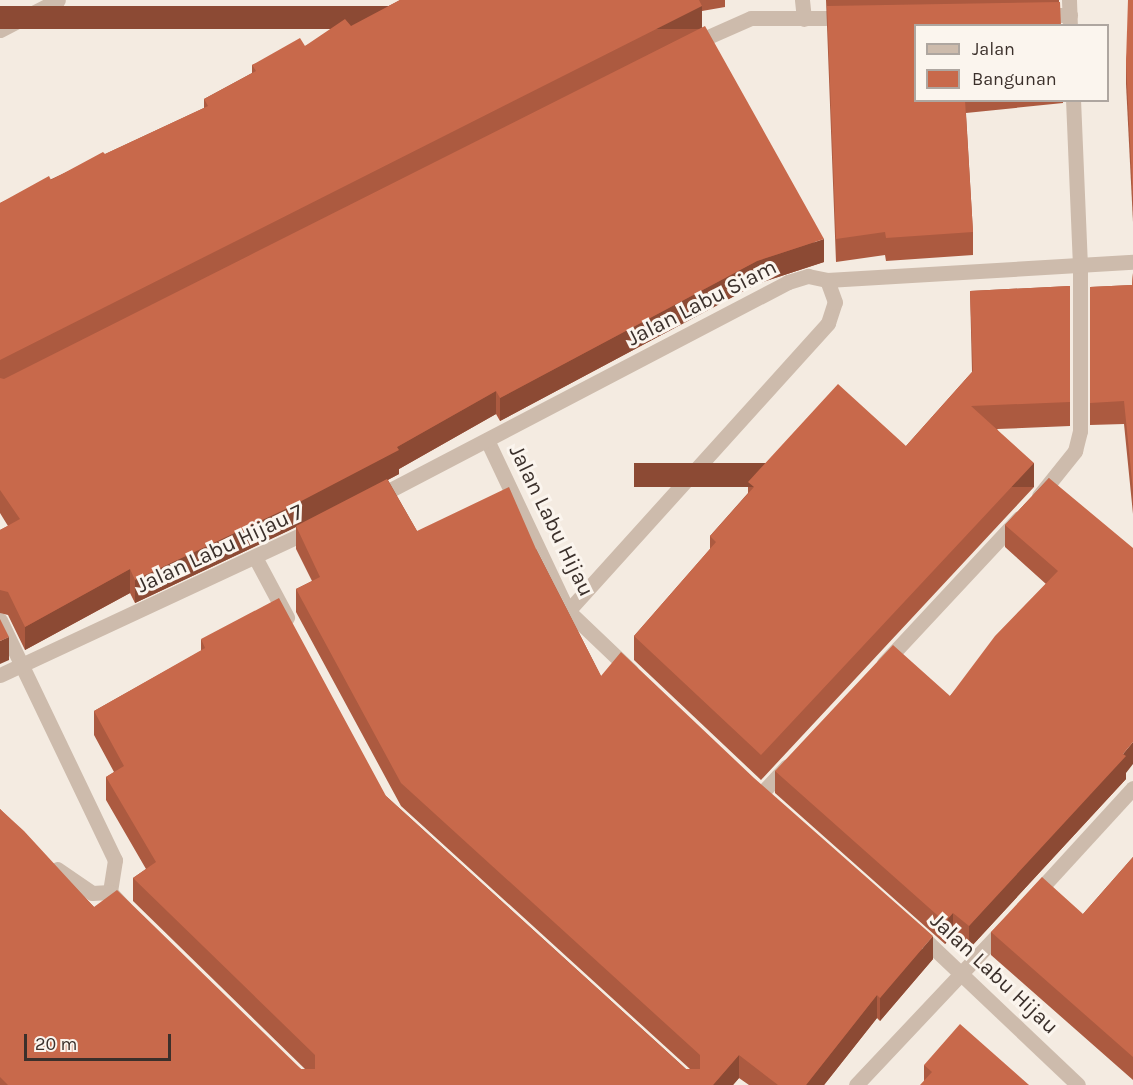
<!DOCTYPE html>
<html>
<head>
<meta charset="utf-8">
<style>
  body { margin:0 }
  #map { position:relative; width:1133px; height:1085px; overflow:hidden; background:#f4ebe1; font-family:Karla,sans-serif }
  div>[style] { position:absolute }
  .minor>* { height:15px; margin:-7.5px; padding:0 7.5px; transform-origin:7.5px; border-radius:7.5px; background:#cdbbac }
  .wall>* { inset:0; background:#ac5a40 }
  .shaded-wall>* { inset:0; background:#8c4a34; transform-origin:0 0 }
  .building>* { inset:0; background:#c8694b }
  span { translate:-50% -50%; white-space:nowrap; text-align:center; line-height:1.15; -webkit-text-stroke:6px #fbf5ee; paint-order:stroke }
  .street-label { font-size:22px; color:#3b302b }
  .legend { position:absolute; left:914px; top:24px; width:195px; height:78px; box-sizing:border-box; background:#fbf5ee; border:2px solid #aea6a0; margin:0; padding:8px 10px; list-style:none; font-size:18px; color:#3b302b }
  .legend li { display:flex; align-items:center; gap:12px; height:30px }
  .legend b { width:30px; border:2px solid #aea6a0 }
  .scale { position:absolute; left:24px; top:1034px; width:147px; height:27px; box-sizing:border-box; border:3px solid #3b302b; border-top:0; padding-left:8px; font-size:18px; line-height:21px; white-space:nowrap; color:#3b302b; -webkit-text-stroke:4px #fbf5ee; paint-order:stroke }
</style>
</head>
<body>
<div id="map">
  <div class="minor">
    <i style="left:802px;top:0;width:19px;rotate:84deg"></i>
    <i style="left:1069px;top:0;width:26px;rotate:88deg"></i>
    <i style="left:1040px;top:15px;width:30px"></i>
    <i style="left:0;top:30px;width:65px;rotate:-27.3deg"></i>
    <i style="left:692px;top:44px;width:64px;rotate:-23.8deg"></i>
    <i style="left:751px;top:18px;width:97px"></i>
    <i style="left:487px;top:440px;width:189px;rotate:64.7deg"></i>
    <i style="left:568px;top:611px;width:87px;rotate:43.6deg"></i>
    <i style="left:1039px;top:496px;width:58px;rotate:-51.3deg"></i>
    <i style="left:1075px;top:451px;width:21px;rotate:-76deg"></i>
    <i style="left:1080px;top:431px;width:165px;rotate:-90deg"></i>
    <i style="left:1080px;top:266px;width:166px;rotate:-92.4deg"></i>
    <i style="left:375px;top:498px;width:466px;rotate:-27.6deg"></i>
    <i style="left:788px;top:282px;width:21px;rotate:-17deg"></i>
    <i style="left:808px;top:276px;width:19px;rotate:12deg"></i>
    <i style="left:827px;top:280px;width:307px;rotate:-3.4deg"></i>
    <i style="left:256px;top:559px;width:66px;rotate:61.9deg"></i>
    <i style="left:568px;top:611px;width:388px;rotate:-47.9deg"></i>
    <i style="left:828px;top:323px;width:22px;rotate:-72deg"></i>
    <i style="left:835px;top:302px;width:23px;rotate:-110deg"></i>
    <i style="left:0;top:620px;width:266px;rotate:64.4deg"></i>
    <i style="left:115px;top:860px;width:32px;rotate:99deg"></i>
    <i style="left:884px;top:663px;width:198px;rotate:-47deg"></i>
    <i style="left:0;top:675px;width:345px;rotate:-25deg"></i>
    <i style="left:761px;top:794px;width:38px;rotate:-47deg"></i>
    <i style="left:57px;top:869px;width:42px;rotate:34.4deg"></i>
    <i style="left:92px;top:893px;width:18px;rotate:-3deg"></i>
    <i style="left:110px;top:892px;width:21px;rotate:47deg"></i>
    <i style="left:1033px;top:897px;width:148px;rotate:-47.5deg"></i>
    <i style="left:919px;top:934px;width:219px;rotate:43.5deg"></i>
    <i style="left:856px;top:1085px;width:216px;rotate:-46.7deg"></i>
  </div>
  <div class="wall">
    <i style="clip-path:polygon(400px 0,725px 0,725px 7px,702px 11px,702px 27px,824px 262px,757px 284px,500px 421px,496px 414px,399px 469px,399px 474px,388px 480px,417px 531px,536px 549px,601px 676px,933px 959px,880px 1021px,877px 1018px,824px 1085px,749px 1085px,739px 1078px,733px 1085px,0 1085px,0 809px,94px 907px,301px 1069px,305px 1069px,133px 901px,133px 878px,146px 869px,106px 800px,106px 777px,114px 772px,94px 735px,94px 711px,201px 651px,201px 639px,386px 796px,686px 1069px,690px 1069px,401px 806px,296px 612px,296px 589px,312px 581px,296px 549px,296px 527px,135px 603px,130px 593px,25px 650px,8px 615px,0 613px,0 530px,8px 526px,0 513px,0 203px,204px 108px,204px 99px,252px 73px,252px 65px,305px 46px,351px 26px)"></i>
    <i style="clip-path:polygon(826px 0,1059px 0,1059px 2px,915px 100px,1063px 100px,1063px 103px,966px 113px,973px 232px,973px 255px,886px 261px,885px 255px,836px 262px)"></i>
    <i style="clip-path:polygon(1133px 0,1133px 222px,1126px 84px,1126px 62px)"></i>
    <i style="clip-path:polygon(1133px 273px,1133px 514px,1124px 424px,1090px 425px,1090px 287px,1132px 285px)"></i>
    <i style="clip-path:polygon(1070px 286px,1070px 426px,997px 429px,1034px 487px,761px 780px,634px 660px,634px 636px,710px 549px,710px 536px,748px 493px,748px 482px,906px 446px,972px 372px,970px 291px)"></i>
    <i style="clip-path:polygon(1049px 478px,1126px 773px,1126px 779px,969px 949px,953px 935px,945px 944px,775px 793px,775px 771px,950px 696px,1046px 584px,1005px 547px,1005px 525px)"></i>
    <i style="clip-path:polygon(1133px 857px,1133px 1080px,991px 955px,991px 932px,1083px 914px)"></i>
    <i style="clip-path:polygon(924px 1065px,1029px 1085px,924px 1081px)"></i>
  </div>
  <div class="shaded-wall">
    <i style="left:702px;top:6px;width:23px;height:786px;rotate:90deg"></i>
    <i style="clip-path:polygon(824px 239px,824px 262px,757px 284px,500px 421px,500px 398px,757px 261px)"></i>
    <i style="clip-path:polygon(496px 391px,496px 414px,399px 469px,399px 474px,288px 531px,135px 603px,135px 580px,397px 447px)"></i>
    <i style="left:1034px;top:463px;width:24px;height:400px;rotate:90deg"></i>
    <i style="clip-path:polygon(130px 569px,130px 593px,25px 650px,25px 627px)"></i>
    <i style="clip-path:polygon(9px 637px,9px 660px,0 664px,0 641px)"></i>
    <i style="clip-path:polygon(1133px 742px,1133px 764px,1126px 773px,1126px 779px,969px 949px,969px 926px,1123px 754px)"></i>
    <i style="clip-path:polygon(953px 913px,953px 935px,945px 944px,945px 922px)"></i>
    <i style="clip-path:polygon(933px 936px,933px 959px,880px 1021px,880px 998px)"></i>
    <i style="clip-path:polygon(877px 995px,877px 1018px,824px 1085px,806px 1085px)"></i>
    <i style="clip-path:polygon(739px 1055px,739px 1078px,733px 1085px,713px 1085px)"></i>
  </div>
  <div class="building">
    <i style="clip-path:polygon(400px 0,699px 0,702px 6px,0 360px,0 203px,49px 176px,51px 180px,103px 152px,105px 154px,208px 106px,204px 99px,256px 71px,252px 65px,300px 38px,305px 46px,345px 19px,351px 26px)"></i>
    <i style="clip-path:polygon(1128px 0,1133px 0,1133px 199px,1126px 62px)"></i>
    <i style="clip-path:polygon(1060px 2px,1061px 26px,915px 26px,915px 100px,965px 100px,973px 232px,886px 238px,885px 232px,836px 239px,827px 6px)"></i>
    <i style="clip-path:polygon(705px 26px,824px 239px,757px 261px,500px 398px,496px 391px,397px 447px,399px 450px,288px 508px,135px 580px,130px 569px,25px 627px,8px 592px,0 590px,0 530px,20px 519px,0 490px,0 378px,4px 379px)"></i>
    <i style="clip-path:polygon(1133px 273px,1133px 491px,1124px 401px,1090px 403px,1090px 287px,1132px 285px)"></i>
    <i style="clip-path:polygon(1070px 286px,1070px 402px,971px 406px,1034px 463px,761px 755px,634px 636px,716px 542px,710px 536px,754px 487px,748px 482px,838px 384px,906px 446px,973px 371px,970px 291px)"></i>
    <i style="clip-path:polygon(1049px 478px,1133px 548px,1133px 742px,1123px 754px,1126px 756px,969px 926px,953px 913px,945px 922px,775px 771px,893px 645px,950px 696px,995px 636px,1058px 571px,1005px 525px)"></i>
    <i style="clip-path:polygon(387px 479px,417px 531px,509px 487px,536px 549px,601px 676px,621px 652px,754px 778px,933px 936px,880px 998px,877px 995px,806px 1085px,778px 1085px,739px 1055px,713px 1085px,8px 1085px,0 1077px,0 809px,24px 831px,94px 907px,117px 890px,301px 1069px,315px 1069px,315px 1055px,133px 878px,156px 862px,106px 777px,124px 766px,94px 711px,205px 648px,201px 639px,279px 598px,386px 796px,686px 1069px,700px 1069px,700px 1055px,401px 783px,296px 589px,320px 577px,296px 526px)"></i>
    <i style="clip-path:polygon(0 619px,9px 637px,0 641px)"></i>
    <i style="clip-path:polygon(1133px 857px,1133px 1057px,991px 932px,1042px 877px,1083px 914px)"></i>
    <i style="clip-path:polygon(960px 1024px,1029px 1085px,920px 1085px,932px 1072px,924px 1065px)"></i>
  </div>
  <div class="street-label">
    <span style="left:702px;top:303px;rotate:-27deg">Jalan Labu Siam</span>
    <span style="left:551px;top:521px;rotate:64deg">Jalan Labu Hijau</span>
    <span style="left:220px;top:549px;rotate:-25deg">Jalan Labu Hijau 7</span>
    <span style="left:994px;top:974px;rotate:43deg">Jalan Labu Hijau</span>
  </div>
  <ul class="legend">
  <li><b style="height:8px;background:#cdbbac"></b>Jalan</li>
  <li><b style="height:16px;background:#c8694b"></b>Bangunan</li>
  </ul>
  <div class="scale">20 m</div>
</div>
</body>
</html>
